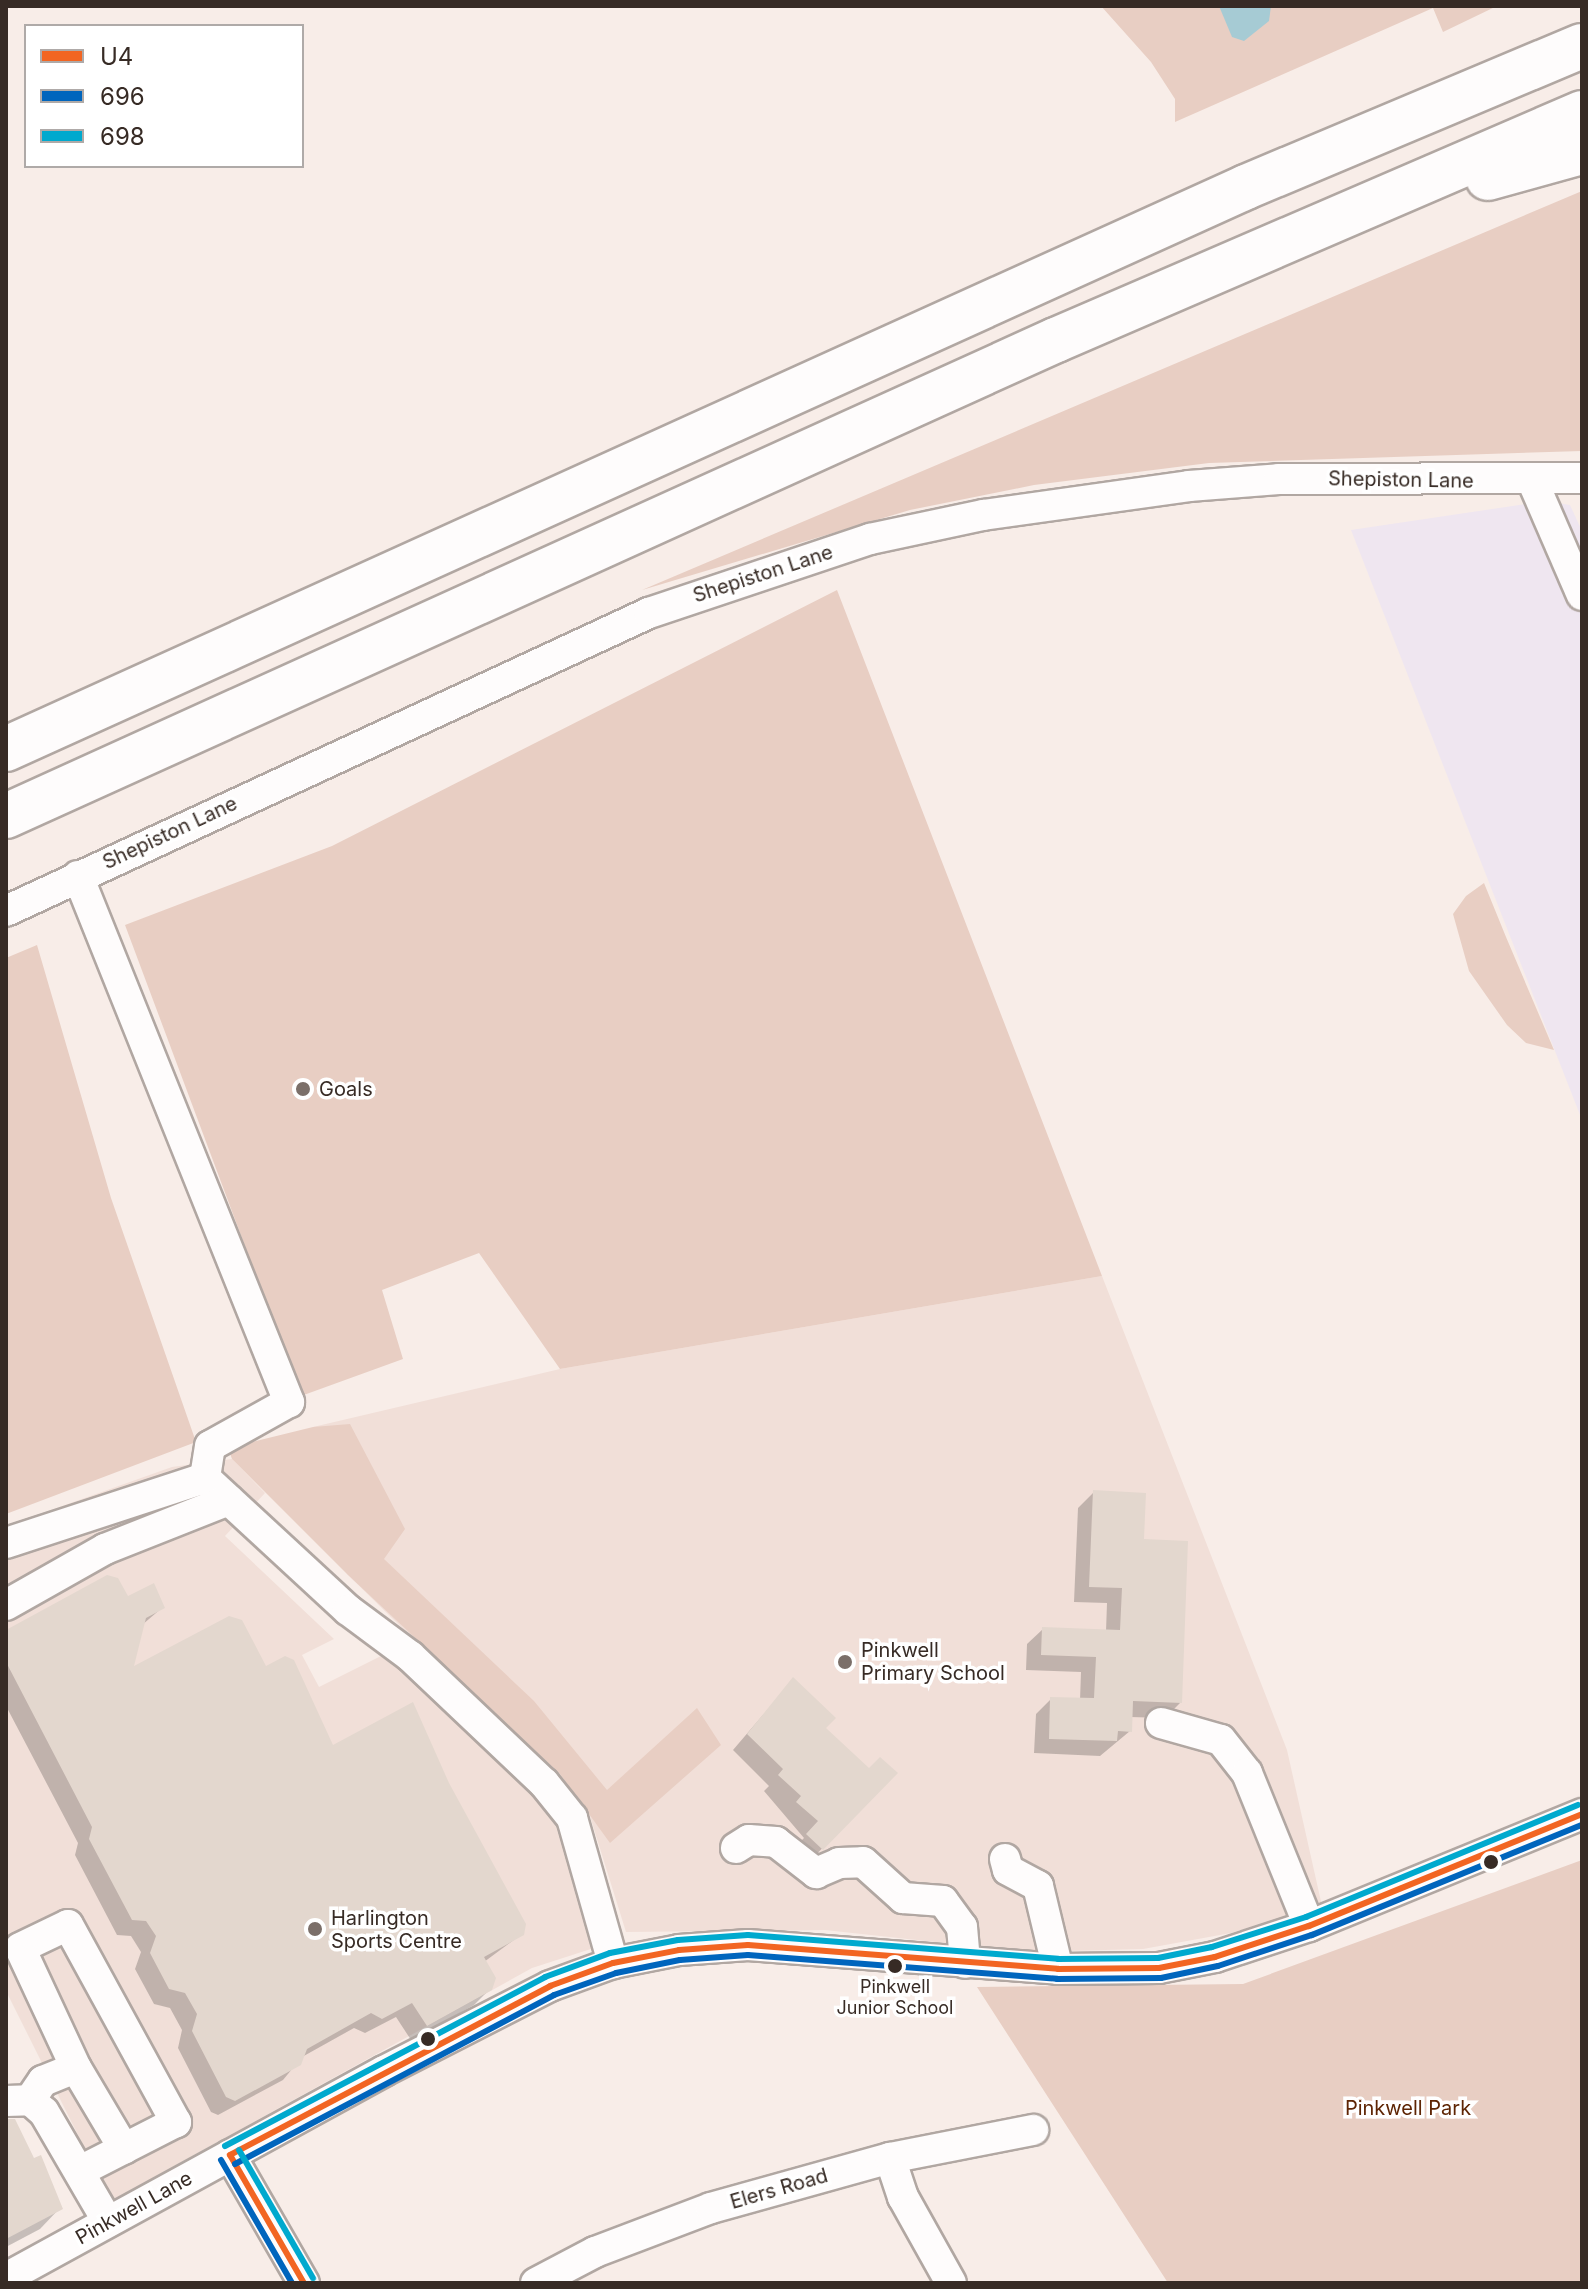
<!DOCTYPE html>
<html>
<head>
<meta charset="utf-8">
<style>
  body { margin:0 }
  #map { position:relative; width:1588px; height:2289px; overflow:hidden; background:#f8ede8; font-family:Inter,sans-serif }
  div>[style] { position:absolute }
  .commercial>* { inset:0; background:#efe6f0 }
  .built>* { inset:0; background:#f1dfd8 }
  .green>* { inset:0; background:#e8cec3 }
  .water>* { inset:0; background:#a6cbd4 }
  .shadow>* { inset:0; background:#0003 }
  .building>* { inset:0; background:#e3d7ce }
  .roads { filter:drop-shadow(2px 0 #b1a7a2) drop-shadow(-2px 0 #b1a7a2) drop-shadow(0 2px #b1a7a2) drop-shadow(0 -2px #b1a7a2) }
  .minor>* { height:30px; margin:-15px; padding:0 15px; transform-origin:15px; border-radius:15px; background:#fefcfc }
  .highway>* { height:44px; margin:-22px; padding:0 22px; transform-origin:22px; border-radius:22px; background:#fefcfc }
  .bus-1>* { height:6px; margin:-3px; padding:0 3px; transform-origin:3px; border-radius:3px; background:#f26522 }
  .bus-2>* { height:6px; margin:-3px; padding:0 3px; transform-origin:3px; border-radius:3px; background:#0065bd }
  .bus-3>* { height:6px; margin:-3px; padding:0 3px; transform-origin:3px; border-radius:3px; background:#00a9ce }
  .dots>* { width:22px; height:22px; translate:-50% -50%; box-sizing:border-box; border:4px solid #fff; border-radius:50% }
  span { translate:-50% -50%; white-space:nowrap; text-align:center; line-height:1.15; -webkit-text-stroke:7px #fff; paint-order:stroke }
  .bus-label { font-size:18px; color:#372b25 }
  .street-label { font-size:20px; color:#372b25 }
  .poi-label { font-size:20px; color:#372b25 }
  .left { translate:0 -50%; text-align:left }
  .park-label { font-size:20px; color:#5e2504 }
  .frame { position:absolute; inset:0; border:8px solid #372b25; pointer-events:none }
  .legend { position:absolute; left:24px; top:24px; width:280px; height:144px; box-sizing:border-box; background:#fff; border:2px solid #afaaa8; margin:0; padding:10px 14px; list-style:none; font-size:24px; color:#372b25 }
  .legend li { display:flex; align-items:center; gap:16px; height:40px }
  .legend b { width:40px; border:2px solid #afaaa8 }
</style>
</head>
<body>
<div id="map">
  <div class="commercial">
    <i style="clip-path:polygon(1546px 501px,1570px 505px,1582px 531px,1582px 1120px,1351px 530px)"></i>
  </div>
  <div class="built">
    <i style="clip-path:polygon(1102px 1276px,1287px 1750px,1322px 1906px,1231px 1933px,1143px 1949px,1027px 1952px,825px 1930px,626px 1932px,588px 1810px,347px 1574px,313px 1427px,560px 1369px)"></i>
    <i style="clip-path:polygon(232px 1459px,265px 1493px,225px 1536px,334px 1639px,302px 1655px,319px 1687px,391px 1651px,553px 1806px,570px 1850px,594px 1948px,532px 1968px,111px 2201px,6px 1991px,6px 1526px,172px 1467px)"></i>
  </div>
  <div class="green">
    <i style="clip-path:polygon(1101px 6px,1497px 6px,1443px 32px,1433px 8px,1175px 122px,1175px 99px,1151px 62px)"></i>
    <i style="clip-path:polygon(1582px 191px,1582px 451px,1209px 463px,1034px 485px,910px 510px,642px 590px)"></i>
    <i style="clip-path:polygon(837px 590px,1102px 1276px,560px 1369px,479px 1253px,382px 1290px,403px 1359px,301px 1396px,125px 925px,332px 846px)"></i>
    <i style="clip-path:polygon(1484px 883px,1506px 937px,1554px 1050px,1526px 1043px,1507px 1025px,1469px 971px,1453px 914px,1466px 896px)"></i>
    <i style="clip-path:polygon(37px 945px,111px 1198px,196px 1442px,6px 1514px,6px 958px)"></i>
    <i style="clip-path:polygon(350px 1424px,405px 1529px,384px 1559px,534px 1701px,607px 1790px,697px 1708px,721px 1745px,610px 1843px,560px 1774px,347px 1574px,232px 1459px,228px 1448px,313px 1427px)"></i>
    <i style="clip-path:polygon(1582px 1860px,1582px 2283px,1168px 2283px,977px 1987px,1243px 1984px)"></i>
  </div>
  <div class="water">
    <i style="clip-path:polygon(1219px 6px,1271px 6px,1269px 21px,1244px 41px,1232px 37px)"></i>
  </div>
  <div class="shadow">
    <i style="clip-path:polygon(1093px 1493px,1142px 1541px,1180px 1703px,1165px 1718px,1130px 1717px,1130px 1731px,1100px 1756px,1034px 1753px,1036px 1714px,1051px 1699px,1080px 1700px,1081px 1672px,1026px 1670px,1027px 1644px,1043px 1629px,1106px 1631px,1107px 1603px,1074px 1602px,1078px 1508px)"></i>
    <i style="clip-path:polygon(127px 1599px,163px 1607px,142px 1625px,131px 1669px,265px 1669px,332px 1748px,447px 1784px,522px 1934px,484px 1962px,490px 1989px,474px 2005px,411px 2040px,396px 2017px,365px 2033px,354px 2028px,302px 2057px,283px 2080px,218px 2115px,211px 2112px,178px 2048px,182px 2030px,170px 2008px,154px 2004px,135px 1969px,141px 1952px,131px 1936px,117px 1935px,75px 1855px,78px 1843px,6px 1706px,6px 1633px)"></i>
    <i style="clip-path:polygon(793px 1680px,823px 1729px,869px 1771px,895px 1773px,807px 1864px,792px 1850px,804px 1838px,764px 1791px,769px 1786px,733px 1750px)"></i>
    <i style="clip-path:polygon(6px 2125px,60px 2208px,40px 2229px,6px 2247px)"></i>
  </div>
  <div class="building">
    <i style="clip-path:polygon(1093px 1490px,1146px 1493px,1144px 1539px,1188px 1541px,1182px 1703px,1133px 1701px,1132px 1732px,1118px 1731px,1117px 1741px,1049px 1739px,1050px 1697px,1094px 1698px,1096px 1657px,1041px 1655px,1042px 1627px,1120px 1630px,1122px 1588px,1089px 1587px)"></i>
    <i style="clip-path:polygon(107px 1575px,118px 1578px,128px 1596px,154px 1583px,165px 1608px,146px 1618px,134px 1666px,229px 1616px,242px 1620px,266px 1666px,285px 1656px,294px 1660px,333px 1745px,413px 1702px,449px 1783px,526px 1924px,524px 1935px,484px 1957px,496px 1978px,492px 1990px,427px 2026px,412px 2003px,382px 2019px,371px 2013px,307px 2049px,301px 2065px,235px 2101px,226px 2097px,192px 2031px,197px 2014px,185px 1993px,169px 1989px,150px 1953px,156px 1936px,146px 1921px,132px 1920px,89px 1839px,92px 1827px,6px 1662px,6px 1630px)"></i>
    <i style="clip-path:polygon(793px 1677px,836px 1718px,826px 1728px,869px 1768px,880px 1757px,898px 1773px,823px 1850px,806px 1834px,818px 1821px,796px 1802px,801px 1796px,778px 1775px,783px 1769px,747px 1734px)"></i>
    <i style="clip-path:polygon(6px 2119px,15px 2119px,34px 2158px,41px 2155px,63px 2209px,6px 2239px)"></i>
  </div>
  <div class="roads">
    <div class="minor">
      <i style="left:1533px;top:482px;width:123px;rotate:66.6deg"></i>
      <i style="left:78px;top:876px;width:567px;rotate:68.14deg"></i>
      <i style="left:289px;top:1402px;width:90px;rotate:150.9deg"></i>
      <i style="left:210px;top:1446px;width:32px;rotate:99deg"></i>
      <i style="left:6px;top:911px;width:709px;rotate:-24.87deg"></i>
      <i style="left:649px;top:613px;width:233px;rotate:-18.5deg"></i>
      <i style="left:870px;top:539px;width:116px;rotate:-12deg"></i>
      <i style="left:983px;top:515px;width:208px;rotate:-8deg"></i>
      <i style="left:1189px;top:486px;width:90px;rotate:-4.4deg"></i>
      <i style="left:1279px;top:479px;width:303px;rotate:-0.2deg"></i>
      <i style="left:205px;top:1478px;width:195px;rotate:42.7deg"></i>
      <i style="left:348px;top:1610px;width:77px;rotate:36.6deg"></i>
      <i style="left:410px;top:1656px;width:185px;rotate:43.5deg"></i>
      <i style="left:544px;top:1783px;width:45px;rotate:51.3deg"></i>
      <i style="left:572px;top:1818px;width:151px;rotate:74.2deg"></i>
      <i style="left:6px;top:1543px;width:209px;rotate:-18.1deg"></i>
      <i style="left:6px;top:1605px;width:114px;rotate:-29.5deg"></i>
      <i style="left:105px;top:1549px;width:133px;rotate:-21.6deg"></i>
      <i style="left:1161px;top:1723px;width:62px;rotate:15.8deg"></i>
      <i style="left:1221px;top:1740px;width:42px;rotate:51.8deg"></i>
      <i style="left:1247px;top:1773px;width:165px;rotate:67.9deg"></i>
      <i style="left:736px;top:1848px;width:15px;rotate:-32deg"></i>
      <i style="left:749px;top:1840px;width:27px;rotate:4deg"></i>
      <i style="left:776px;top:1842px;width:51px;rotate:37.8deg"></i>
      <i style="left:816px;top:1873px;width:25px;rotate:-23deg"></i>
      <i style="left:839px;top:1863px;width:24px;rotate:-2deg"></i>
      <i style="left:863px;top:1862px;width:54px;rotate:42deg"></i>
      <i style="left:903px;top:1898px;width:40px;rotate:4.3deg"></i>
      <i style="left:943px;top:1901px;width:32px;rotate:54deg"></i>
      <i style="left:962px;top:1927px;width:36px;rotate:85deg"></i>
      <i style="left:1005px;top:1859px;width:11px;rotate:75deg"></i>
      <i style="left:1008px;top:1870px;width:34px;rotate:28deg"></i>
      <i style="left:1038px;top:1886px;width:85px;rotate:76.5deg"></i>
      <i style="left:76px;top:2068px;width:94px;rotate:59.3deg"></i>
      <i style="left:30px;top:2100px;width:23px;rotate:-56deg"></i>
      <i style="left:43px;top:2081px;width:35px;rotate:-22deg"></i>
      <i style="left:76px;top:2068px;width:132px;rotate:-115deg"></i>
      <i style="left:20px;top:1948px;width:53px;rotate:-25.6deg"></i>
      <i style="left:68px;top:1925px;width:225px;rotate:61.3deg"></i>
      <i style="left:176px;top:2122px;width:108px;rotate:153deg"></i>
      <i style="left:6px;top:2101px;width:24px;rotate:-2deg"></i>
      <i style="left:30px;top:2100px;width:18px;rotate:41deg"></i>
      <i style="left:44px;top:2112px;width:127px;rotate:59.8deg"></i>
      <i style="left:230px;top:2155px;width:148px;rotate:60deg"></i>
      <i style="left:890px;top:2158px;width:41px;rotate:71.6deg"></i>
      <i style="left:903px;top:2197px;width:98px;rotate:60.8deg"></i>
      <i style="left:6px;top:2278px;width:431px;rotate:-28.7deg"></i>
      <i style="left:384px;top:2071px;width:186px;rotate:-27.1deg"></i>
      <i style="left:550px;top:1986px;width:67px;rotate:-20.1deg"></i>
      <i style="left:613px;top:1963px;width:67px;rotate:-11.1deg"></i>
      <i style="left:679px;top:1950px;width:69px;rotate:-4.1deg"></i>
      <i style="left:748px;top:1945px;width:311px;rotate:4.4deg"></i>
      <i style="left:1058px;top:1969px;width:101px;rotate:-0.6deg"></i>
      <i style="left:1159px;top:1968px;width:57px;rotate:-11.1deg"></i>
      <i style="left:1215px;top:1957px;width:99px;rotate:-18.3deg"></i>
      <i style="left:1309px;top:1926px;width:295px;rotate:-22.3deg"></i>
      <i style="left:536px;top:2283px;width:67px;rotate:-27.7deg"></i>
      <i style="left:595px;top:2252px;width:124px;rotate:-20.8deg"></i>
      <i style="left:711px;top:2208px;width:186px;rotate:-15.6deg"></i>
      <i style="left:890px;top:2158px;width:146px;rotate:-11.1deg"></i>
    </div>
    <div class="highway">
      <i style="left:1488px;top:178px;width:98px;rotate:-15.5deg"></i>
      <i style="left:6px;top:749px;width:1361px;rotate:-24.38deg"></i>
      <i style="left:1246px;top:187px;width:364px;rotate:-22.8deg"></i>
      <i style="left:6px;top:816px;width:1153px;rotate:-24.39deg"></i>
      <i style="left:1056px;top:340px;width:573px;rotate:-23.34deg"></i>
    </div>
  </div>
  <div class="bus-1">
    <i style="left:230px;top:2155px;width:362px;rotate:-27.8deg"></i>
    <i style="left:550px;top:1986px;width:67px;rotate:-20.1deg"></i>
    <i style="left:613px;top:1963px;width:67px;rotate:-11.1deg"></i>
    <i style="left:679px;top:1950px;width:69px;rotate:-4.1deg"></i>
    <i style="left:748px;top:1945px;width:311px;rotate:4.4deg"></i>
    <i style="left:1058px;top:1969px;width:101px;rotate:-0.6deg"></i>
    <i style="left:1159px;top:1968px;width:57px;rotate:-11.1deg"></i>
    <i style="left:1215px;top:1957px;width:99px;rotate:-18.3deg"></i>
    <i style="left:1309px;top:1926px;width:295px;rotate:-22.3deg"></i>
    <i style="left:230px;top:2155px;width:148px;rotate:60deg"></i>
  </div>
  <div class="bus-2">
    <i style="left:221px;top:2160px;width:142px;rotate:60deg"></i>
    <i style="left:235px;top:2164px;width:361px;rotate:-27.9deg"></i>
    <i style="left:554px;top:1995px;width:66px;rotate:-19.5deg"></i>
    <i style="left:616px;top:1973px;width:65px;rotate:-11.5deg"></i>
    <i style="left:680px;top:1960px;width:68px;rotate:-4.2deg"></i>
    <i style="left:748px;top:1955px;width:310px;rotate:4.4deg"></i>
    <i style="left:1057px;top:1979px;width:104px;rotate:-0.6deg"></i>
    <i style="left:1161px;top:1978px;width:58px;rotate:-11.9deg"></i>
    <i style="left:1218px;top:1966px;width:99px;rotate:-18.3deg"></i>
    <i style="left:1312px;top:1935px;width:292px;rotate:-22.2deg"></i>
  </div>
  <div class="bus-3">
    <i style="left:225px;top:2146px;width:362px;rotate:-27.8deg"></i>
    <i style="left:545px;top:1977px;width:69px;rotate:-20.3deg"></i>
    <i style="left:610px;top:1953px;width:69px;rotate:-10.8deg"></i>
    <i style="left:678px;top:1940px;width:70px;rotate:-4.1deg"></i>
    <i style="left:748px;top:1935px;width:311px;rotate:4.4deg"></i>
    <i style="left:1058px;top:1959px;width:100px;rotate:-0.6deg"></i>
    <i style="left:1158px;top:1958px;width:55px;rotate:-11.5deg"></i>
    <i style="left:1212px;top:1947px;width:99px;rotate:-17.7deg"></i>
    <i style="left:1306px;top:1917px;width:294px;rotate:-22.4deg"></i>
    <i style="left:239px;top:2150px;width:148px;rotate:60deg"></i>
  </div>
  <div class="dots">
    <i style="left:303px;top:1089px;background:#7b6f69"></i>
    <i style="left:845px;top:1662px;background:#7b6f69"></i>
    <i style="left:1491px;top:1862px;background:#372b25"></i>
    <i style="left:315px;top:1929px;background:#7b6f69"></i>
    <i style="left:895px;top:1966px;background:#372b25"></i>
    <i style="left:428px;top:2039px;background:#372b25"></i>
  </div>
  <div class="bus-label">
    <span style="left:895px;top:1998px">Pinkwell<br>Junior School</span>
  </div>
  <div class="street-label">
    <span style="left:1401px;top:480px;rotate:1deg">Shepiston Lane</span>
    <span style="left:763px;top:574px;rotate:-18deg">Shepiston Lane</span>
    <span style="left:170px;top:833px;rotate:-25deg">Shepiston Lane</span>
    <span style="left:779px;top:2189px;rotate:-16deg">Elers Road</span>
    <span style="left:134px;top:2208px;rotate:-29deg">Pinkwell Lane</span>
  </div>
  <div class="poi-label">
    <span class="left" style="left:319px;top:1089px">Goals</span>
    <span class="left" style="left:861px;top:1662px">Pinkwell<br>Primary School</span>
    <span class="left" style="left:331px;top:1930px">Harlington<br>Sports Centre</span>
  </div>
  <div class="park-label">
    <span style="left:1408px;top:2108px">Pinkwell Park</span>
  </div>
  <div class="frame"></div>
  <ul class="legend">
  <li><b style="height:10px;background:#f26522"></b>U4</li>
  <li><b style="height:10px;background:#0065bd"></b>696</li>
  <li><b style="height:10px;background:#00a9ce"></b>698</li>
  </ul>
</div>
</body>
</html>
